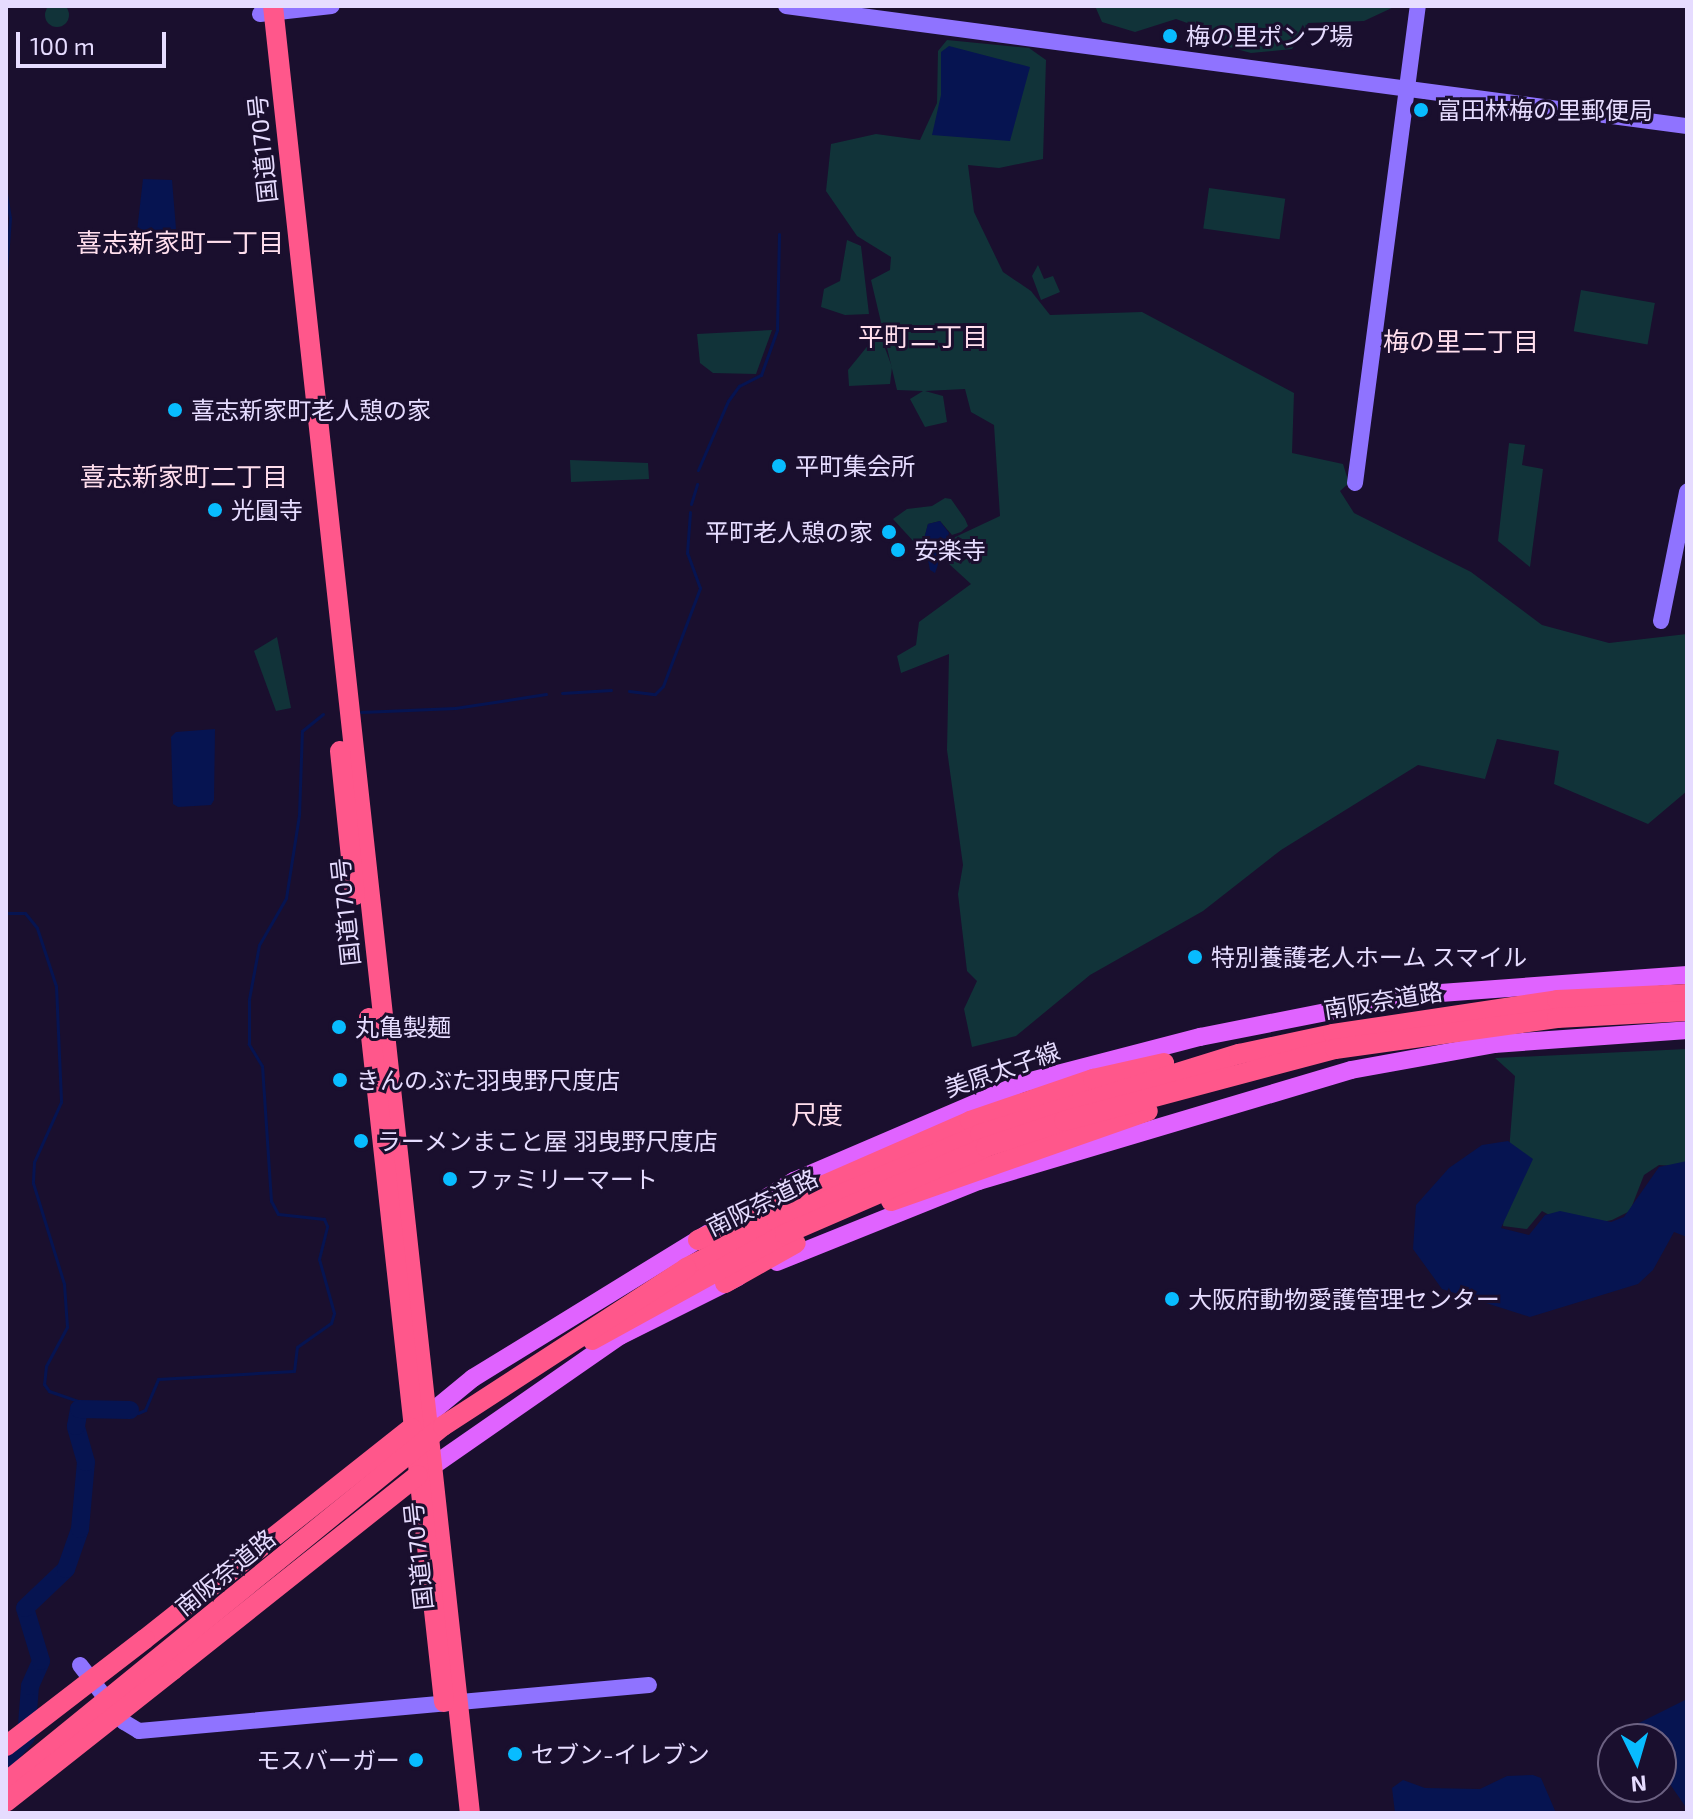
<!DOCTYPE html>
<html>
<head>
<meta charset="utf-8">
<style>
  body { margin:0 }
  #map { position:relative; width:1693px; height:1819px; overflow:hidden; background:#1a0f2e; font-family:"Exo 2","Noto Sans JP",sans-serif }
  div>[style] { position:absolute }
  .green>* { inset:0; background:#113339; transform-origin:0 0 }
  .round { border-radius:50% }
  .water>* { inset:0; background:#061451 }
  .stream>* { height:3px; margin:-1.5px; padding:0 1.5px; transform-origin:1.5px; border-radius:1.5px; background:#061451 }
  .river>* { height:18px; margin:-9px; padding:0 9px; transform-origin:9px; border-radius:9px; background:#061451 }
  .secondary>* { height:16px; margin:-8px; padding:0 8px; transform-origin:8px; border-radius:8px; background:#8f73ff }
  .primary>* { height:18px; margin:-9px; padding:0 9px; transform-origin:9px; border-radius:9px; background:#e063ff }
  .highway>* { height:20px; margin:-10px; padding:0 10px; transform-origin:10px; border-radius:10px; background:#ff578b }
  .highway-bridge>* { height:20px; margin:-10px; padding:0 10px; transform-origin:10px; border-radius:10px; background:#ff578b }
  .dots>* { width:22px; height:22px; translate:-50% -50%; box-sizing:border-box; border:4px solid #1a0f2e; border-radius:50% }
  span { translate:-50% -50%; white-space:nowrap; text-align:center; line-height:1.15; -webkit-text-stroke:6px #1a0f2e; paint-order:stroke }
  .poi-label { font-size:24px; color:#e6dcff }
  .left { translate:0 -50%; text-align:left }
  .right { translate:-100% -50%; text-align:right }
  .street-label { font-size:24px; color:#e6dcff }
  .neighbourhood-label { font-size:26px; color:#ffdeed }
  .frame { position:absolute; inset:0; border:8px solid #e6dcff; pointer-events:none }
  .north { position:absolute; left:1597px; top:1723px; width:80px; height:80px; box-sizing:border-box; background:#1a0f2e; border:2px solid #6c6182; border-radius:50%; rotate:175deg; font-size:22px; font-weight:700; line-height:32px; text-align:center; color:#e6dcff }
  .north::after { content:''; display:block; margin:auto; width:28px; height:36px; background:#08bcff; clip-path:polygon(50% 0,100% 100%,50% 72%,0 100%) }
  .scale { position:absolute; left:16px; top:32px; width:150px; height:36px; box-sizing:border-box; border:4px solid #e6dcff; border-top:0; padding-left:10px; font-size:24px; line-height:28px; white-space:nowrap; color:#e6dcff; -webkit-text-stroke:6px #1a0f2e; paint-order:stroke }
</style>
</head>
<body>
<div id="map">
  <div class="green">
    <i class="round" style="left:45px;top:3px;width:24px;height:24px"></i>
    <i style="clip-path:polygon(1095px 6px,1396px 6px,1364px 21px,1308px 23px,1292px 49px,1251px 53px,1207px 41px,1190px 24px,1176px 19px,1135px 32px,1102px 22px)"></i>
    <i style="clip-path:polygon(947px 40px,1029px 48px,1046px 60px,1043px 159px,999px 168px,968px 165px,974px 212px,1003px 272px,1031px 291px,1050px 315px,1142px 312px,1294px 393px,1292px 453px,1343px 464px,1349px 483px,1340px 491px,1354px 513px,1471px 572px,1542px 625px,1609px 643px,1687px 634px,1687px 791px,1648px 824px,1554px 784px,1559px 751px,1497px 739px,1485px 779px,1418px 765px,1281px 850px,1203px 911px,1090px 975px,1016px 1036px,972px 1047px,964px 1009px,977px 981px,967px 971px,958px 894px,963px 865px,947px 750px,949px 654px,901px 673px,897px 656px,916px 645px,919px 622px,971px 584px,948px 563px,951px 539px,1000px 516px,994px 425px,971px 412px,965px 389px,925px 391px,943px 396px,947px 422px,925px 427px,910px 399px,923px 391px,897px 390px,871px 280px,890px 270px,891px 257px,857px 236px,826px 191px,831px 144px,876px 134px,920px 140px,937px 103px,938px 51px)"></i>
    <i style="left:1209px;top:188px;width:77px;height:41px;rotate:8deg"></i>
    <i style="clip-path:polygon(847px 240px,861px 246px,869px 314px,845px 315px,821px 307px,824px 289px,840px 281px)"></i>
    <i style="clip-path:polygon(1038px 265px,1044px 279px,1053px 276px,1060px 292px,1041px 300px,1032px 276px)"></i>
    <i style="left:1581px;top:290px;width:75px;height:42px;rotate:10deg"></i>
    <i style="clip-path:polygon(772px 330px,756px 374px,713px 373px,700px 363px,697px 334px)"></i>
    <i style="clip-path:polygon(879px 332px,892px 367px,890px 384px,849px 386px,848px 370px)"></i>
    <i style="clip-path:polygon(1509px 443px,1525px 445px,1522px 465px,1543px 469px,1530px 567px,1498px 541px)"></i>
    <i style="clip-path:polygon(570px 460px,648px 463px,649px 479px,571px 482px)"></i>
    <i style="clip-path:polygon(945px 498px,951px 499px,965px 519px,968px 526px,961px 532px,952px 535px,940px 521px,928px 524px,924px 539px,915px 543px,893px 519px,907px 509px,932px 506px)"></i>
    <i style="clip-path:polygon(277px 637px,291px 708px,276px 711px,254px 651px)"></i>
    <i style="clip-path:polygon(1687px 1049px,1687px 1167px,1659px 1165px,1644px 1175px,1630px 1211px,1612px 1220px,1573px 1228px,1542px 1211px,1527px 1229px,1503px 1226px,1515px 1076px,1495px 1058px)"></i>
  </div>
  <div class="water">
    <i style="clip-path:polygon(949px 46px,1030px 67px,1010px 141px,932px 135px,941px 95px,941px 52px)"></i>
    <i style="clip-path:polygon(143px 179px,172px 180px,176px 229px,137px 231px)"></i>
    <i style="clip-path:polygon(940px 521px,949px 533px,935px 573px,930px 570px,924px 539px,928px 524px)"></i>
    <i style="clip-path:polygon(215px 729px,214px 800px,211px 805px,178px 807px,173px 804px,171px 737px,176px 732px)"></i>
    <i style="clip-path:polygon(1508px 1141px,1533px 1159px,1501px 1228px,1529px 1235px,1545px 1215px,1560px 1211px,1611px 1222px,1624px 1217px,1659px 1167px,1687px 1161px,1687px 1237px,1674px 1232px,1653px 1270px,1638px 1284px,1530px 1317px,1442px 1289px,1413px 1249px,1416px 1205px,1449px 1168px,1482px 1145px)"></i>
    <i style="clip-path:polygon(1687px 1699px,1687px 1804px,1685px 1806px,1661px 1771px,1661px 1739px,1640px 1739px,1637px 1724px)"></i>
    <i style="clip-path:polygon(1533px 1775px,1541px 1778px,1556px 1813px,1395px 1813px,1392px 1788px,1403px 1780px,1425px 1788px,1480px 1789px,1507px 1776px)"></i>
  </div>
  <div class="stream">
    <i style="left:6px;top:193px;width:25px;rotate:81deg"></i>
    <i style="left:10px;top:218px;width:53px;rotate:94.3deg"></i>
    <i style="left:698px;top:470px;width:75px;rotate:-66.5deg"></i>
    <i style="left:728px;top:401px;width:19px;rotate:-54deg"></i>
    <i style="left:739px;top:386px;width:25px;rotate:-27deg"></i>
    <i style="left:761px;top:375px;width:48px;rotate:-70.4deg"></i>
    <i style="left:777px;top:330px;width:96px;rotate:-88.8deg"></i>
    <i style="left:691px;top:504px;width:21px;rotate:-73deg"></i>
    <i style="left:629px;top:691px;width:26px;rotate:7deg"></i>
    <i style="left:655px;top:694px;width:11px;rotate:-45deg"></i>
    <i style="left:663px;top:686px;width:105px;rotate:-69.3deg"></i>
    <i style="left:700px;top:588px;width:37px;rotate:-110deg"></i>
    <i style="left:687px;top:553px;width:41px;rotate:-85.8deg"></i>
    <i style="left:562px;top:693px;width:49px;rotate:-3.5deg"></i>
    <i style="left:361px;top:712px;width:94px;rotate:-2.4deg"></i>
    <i style="left:455px;top:708px;width:92px;rotate:-8.7deg"></i>
    <i style="left:6px;top:913px;width:19px"></i>
    <i style="left:25px;top:913px;width:19px;rotate:51deg"></i>
    <i style="left:37px;top:928px;width:61px;rotate:71.9deg"></i>
    <i style="left:56px;top:986px;width:116px;rotate:87.5deg"></i>
    <i style="left:61px;top:1102px;width:66px;rotate:114.2deg"></i>
    <i style="left:34px;top:1162px;width:21px;rotate:93deg"></i>
    <i style="left:33px;top:1183px;width:106px;rotate:72.9deg"></i>
    <i style="left:64px;top:1284px;width:43px;rotate:86deg"></i>
    <i style="left:67px;top:1327px;width:44px;rotate:118.3deg"></i>
    <i style="left:46px;top:1366px;width:18px;rotate:96deg"></i>
    <i style="left:44px;top:1384px;width:9px;rotate:54deg"></i>
    <i style="left:49px;top:1391px;width:34px;rotate:19deg"></i>
    <i style="left:81px;top:1402px;width:45px"></i>
    <i style="left:126px;top:1402px;width:16px;rotate:43deg"></i>
    <i style="left:138px;top:1413px;width:8px;rotate:-23deg"></i>
    <i style="left:145px;top:1410px;width:34px;rotate:-67deg"></i>
    <i style="left:158px;top:1379px;width:136px;rotate:-3.4deg"></i>
    <i style="left:294px;top:1371px;width:24px;rotate:-83deg"></i>
    <i style="left:297px;top:1347px;width:42px;rotate:-35.2deg"></i>
    <i style="left:331px;top:1323px;width:10px;rotate:-73deg"></i>
    <i style="left:334px;top:1313px;width:56px;rotate:-105.5deg"></i>
    <i style="left:319px;top:1259px;width:34px;rotate:-76deg"></i>
    <i style="left:327px;top:1226px;width:8px;rotate:-113deg"></i>
    <i style="left:324px;top:1219px;width:46px;rotate:-173.8deg"></i>
    <i style="left:278px;top:1214px;width:15px;rotate:-118deg"></i>
    <i style="left:271px;top:1201px;width:135px;rotate:-93.8deg"></i>
    <i style="left:262px;top:1066px;width:26px;rotate:-121deg"></i>
    <i style="left:249px;top:1044px;width:45px;rotate:-90deg"></i>
    <i style="left:249px;top:999px;width:55px;rotate:-79.5deg"></i>
    <i style="left:259px;top:945px;width:54px;rotate:-60.1deg"></i>
    <i style="left:286px;top:898px;width:84px;rotate:-81.1deg"></i>
    <i style="left:299px;top:815px;width:84px;rotate:-88deg"></i>
    <i style="left:302px;top:731px;width:27px;rotate:-39deg"></i>
  </div>
  <div class="river">
    <i style="left:6px;top:1760px;width:30px;rotate:-49deg"></i>
    <i style="left:26px;top:1737px;width:51px;rotate:-85.5deg"></i>
    <i style="left:30px;top:1686px;width:27px;rotate:-66deg"></i>
    <i style="left:41px;top:1661px;width:55px;rotate:-106.8deg"></i>
    <i style="left:25px;top:1608px;width:57px;rotate:-43.6deg"></i>
    <i style="left:66px;top:1569px;width:42px;rotate:-70.7deg"></i>
    <i style="left:80px;top:1529px;width:67px;rotate:-84.9deg"></i>
    <i style="left:86px;top:1462px;width:37px;rotate:-106deg"></i>
    <i style="left:76px;top:1426px;width:17px;rotate:-80deg"></i>
    <i style="left:79px;top:1409px;width:51px;rotate:1.1deg"></i>
  </div>
  <div class="secondary">
    <i style="left:786px;top:6px;width:909px;rotate:7.59deg"></i>
    <i style="left:260px;top:14px;width:72px;rotate:-6.3deg"></i>
    <i style="left:1355px;top:483px;width:481px;rotate:-82.5deg"></i>
    <i style="left:1661px;top:621px;width:132px;rotate:-78.6deg"></i>
    <i style="left:80px;top:1665px;width:72px;rotate:52.3deg"></i>
    <i style="left:124px;top:1722px;width:17px;rotate:31deg"></i>
    <i style="left:139px;top:1731px;width:512px;rotate:-5.15deg"></i>
  </div>
  <div class="primary">
    <i style="left:738px;top:1215px;width:66px;rotate:-31.3deg"></i>
    <i style="left:794px;top:1181px;width:249px;rotate:-23.2deg"></i>
    <i style="left:1023px;top:1083px;width:183px;rotate:-14.6deg"></i>
    <i style="left:1200px;top:1037px;width:217px;rotate:-11.2deg"></i>
    <i style="left:1413px;top:995px;width:275px;rotate:-4.2deg"></i>
    <i style="left:777px;top:1262px;width:218px;rotate:-21.9deg"></i>
    <i style="left:979px;top:1181px;width:388px;rotate:-16.6deg"></i>
    <i style="left:1351px;top:1070px;width:145px;rotate:-10.3deg"></i>
    <i style="left:1494px;top:1044px;width:194px;rotate:-4.1deg"></i>
    <i style="left:417px;top:1424px;width:72px;rotate:-39.4deg"></i>
    <i style="left:473px;top:1378px;width:278px;rotate:-31.6deg"></i>
    <i style="left:424px;top:1472px;width:239px;rotate:-34.8deg"></i>
    <i style="left:620px;top:1336px;width:132px;rotate:-26.6deg"></i>
  </div>
  <div class="highway">
    <i style="left:273px;top:6px;width:1818px;rotate:83.78deg"></i>
    <i style="left:340px;top:751px;width:145px;rotate:84.1deg"></i>
    <i style="left:369px;top:1018px;width:688px;rotate:83.74deg"></i>
    <i style="left:891px;top:1201px;width:272px;rotate:-19.3deg"></i>
    <i style="left:698px;top:1240px;width:297px;rotate:-23.6deg"></i>
    <i style="left:970px;top:1121px;width:130px;rotate:-18.9deg"></i>
    <i style="left:1093px;top:1079px;width:73px;rotate:-12.7deg"></i>
    <i style="left:686px;top:1268px;width:102px;rotate:-26.8deg"></i>
    <i style="left:777px;top:1222px;width:221px;rotate:-23.4deg"></i>
    <i style="left:980px;top:1134px;width:271px;rotate:-17.2deg"></i>
    <i style="left:1239px;top:1054px;width:96px;rotate:-12deg"></i>
    <i style="left:1333px;top:1034px;width:227px;rotate:-8.6deg"></i>
    <i style="left:1557px;top:1000px;width:130px;rotate:-2.6deg"></i>
    <i style="left:725px;top:1283px;width:81px;rotate:-29.4deg"></i>
    <i style="left:592px;top:1340px;width:220px;rotate:-28.8deg"></i>
    <i style="left:785px;top:1234px;width:219px;rotate:-23.4deg"></i>
    <i style="left:986px;top:1147px;width:82px;rotate:-18.4deg"></i>
    <i style="left:1064px;top:1121px;width:280px;rotate:-14.9deg"></i>
    <i style="left:1335px;top:1049px;width:224px;rotate:-7.9deg"></i>
    <i style="left:1557px;top:1018px;width:130px;rotate:-3.1deg"></i>
    <i style="left:145px;top:1639px;width:340px;rotate:-38.4deg"></i>
    <i style="left:173px;top:1670px;width:313px;rotate:-38.5deg"></i>
  </div>
  <div class="highway-bridge">
    <i style="left:6px;top:1746px;width:175px;rotate:-37.6deg"></i>
    <i style="left:6px;top:1782px;width:564px;rotate:-39.17deg"></i>
    <i style="left:443px;top:1426px;width:290px;rotate:-33deg"></i>
    <i style="left:6px;top:1802px;width:213px;rotate:-38.3deg"></i>
  </div>
  <div class="dots">
    <i style="left:1170px;top:36px;background:#08bcff"></i>
    <i style="left:1421px;top:110px;background:#08bcff"></i>
    <i style="left:175px;top:410px;background:#08bcff"></i>
    <i style="left:779px;top:466px;background:#08bcff"></i>
    <i style="left:215px;top:510px;background:#08bcff"></i>
    <i style="left:889px;top:532px;background:#08bcff"></i>
    <i style="left:898px;top:550px;background:#08bcff"></i>
    <i style="left:1195px;top:957px;background:#08bcff"></i>
    <i style="left:339px;top:1027px;background:#08bcff"></i>
    <i style="left:340px;top:1080px;background:#08bcff"></i>
    <i style="left:361px;top:1141px;background:#08bcff"></i>
    <i style="left:450px;top:1179px;background:#08bcff"></i>
    <i style="left:1172px;top:1299px;background:#08bcff"></i>
    <i style="left:515px;top:1754px;background:#08bcff"></i>
    <i style="left:416px;top:1760px;background:#08bcff"></i>
  </div>
  <div class="poi-label">
    <span class="left" style="left:1186px;top:36px">梅の里ポンプ場</span>
    <span class="left" style="left:1437px;top:110px">富田林梅の里郵便局</span>
    <span class="left" style="left:191px;top:410px">喜志新家町老人憩の家</span>
    <span class="left" style="left:795px;top:466px">平町集会所</span>
    <span class="left" style="left:231px;top:510px">光圓寺</span>
    <span class="right" style="left:873px;top:532px">平町老人憩の家</span>
    <span class="left" style="left:914px;top:550px">安楽寺</span>
    <span class="left" style="left:1211px;top:957px">特別養護老人ホーム スマイル</span>
    <span class="left" style="left:355px;top:1027px">丸亀製麺</span>
    <span class="left" style="left:356px;top:1080px">きんのぶた羽曳野尺度店</span>
    <span class="left" style="left:377px;top:1141px">ラーメンまこと屋 羽曳野尺度店</span>
    <span class="left" style="left:466px;top:1179px">ファミリーマート</span>
    <span class="left" style="left:1188px;top:1299px">大阪府動物愛護管理センター</span>
    <span class="left" style="left:531px;top:1754px">セブン-イレブン</span>
    <span class="right" style="left:400px;top:1760px">モスバーガー</span>
  </div>
  <div class="street-label">
    <span style="left:262px;top:149px;rotate:-96deg">国道170号</span>
    <span style="left:345px;top:912px;rotate:-96deg">国道170号</span>
    <span style="left:1383px;top:1000px;rotate:-9deg">南阪奈道路</span>
    <span style="left:1002px;top:1069px;rotate:-19deg">美原太子線</span>
    <span style="left:762px;top:1202px;rotate:-26deg">南阪奈道路</span>
    <span style="left:418px;top:1556px;rotate:-96deg">国道170号</span>
    <span style="left:225px;top:1572px;rotate:-39deg">南阪奈道路</span>
  </div>
  <div class="neighbourhood-label">
    <span style="left:180px;top:242px">喜志新家町一丁目</span>
    <span style="left:923px;top:336px">平町二丁目</span>
    <span style="left:1461px;top:341px">梅の里二丁目</span>
    <span style="left:184px;top:476px">喜志新家町二丁目</span>
    <span style="left:817px;top:1114px">尺度</span>
  </div>
  <div class="frame"></div>
  <div class="north">N</div>
  <div class="scale">100 m</div>
</div>
</body>
</html>
